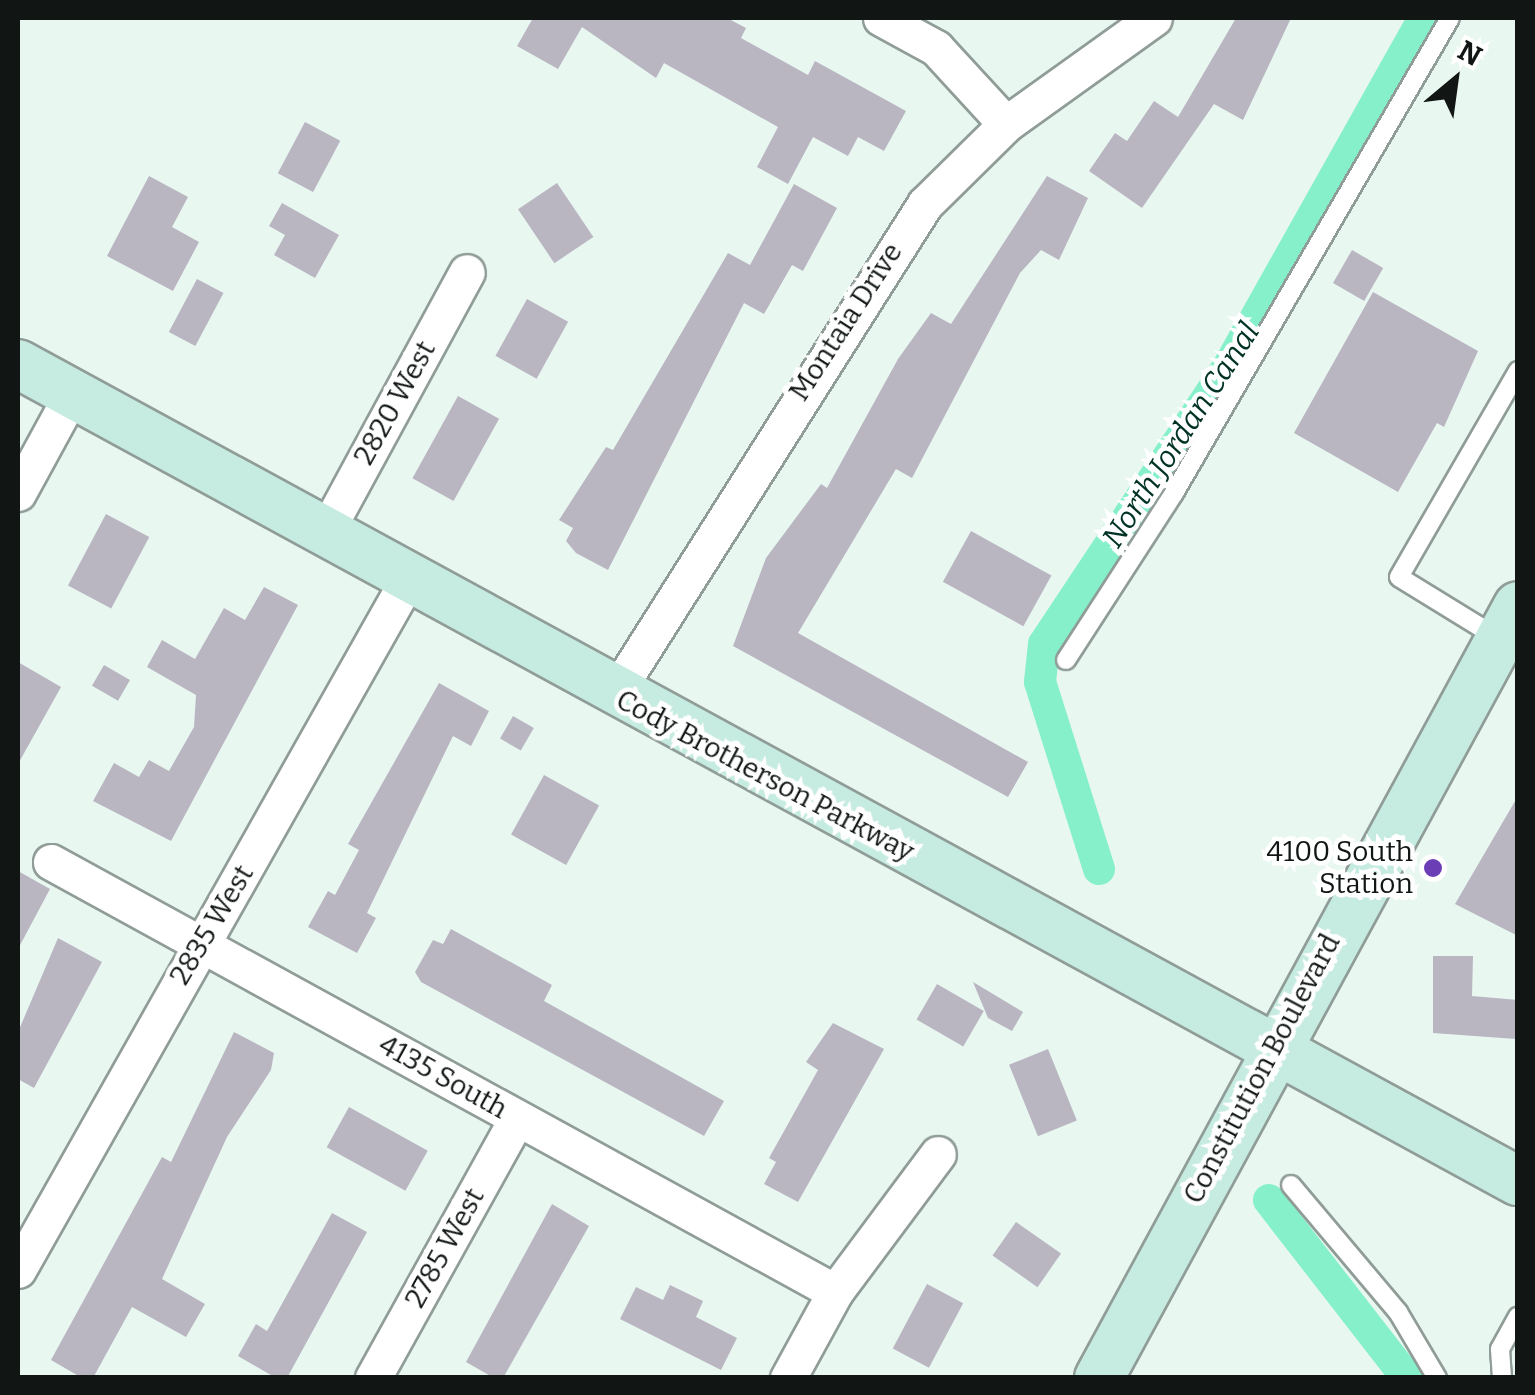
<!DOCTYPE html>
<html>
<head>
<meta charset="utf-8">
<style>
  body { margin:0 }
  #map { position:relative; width:1535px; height:1395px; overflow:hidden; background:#e9f7f1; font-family:Bitter,serif }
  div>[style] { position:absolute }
  .canal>* { height:32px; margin:-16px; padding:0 16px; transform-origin:16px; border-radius:16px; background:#86f0ca }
  .building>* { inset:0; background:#b9b6c2; transform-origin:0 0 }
  .roads { filter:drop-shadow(2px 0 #909c97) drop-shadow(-2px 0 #909c97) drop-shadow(0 2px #909c97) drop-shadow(0 -2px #909c97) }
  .lane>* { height:18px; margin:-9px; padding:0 9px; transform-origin:9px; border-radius:9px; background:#fff }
  .street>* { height:35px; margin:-17.5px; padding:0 17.5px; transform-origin:17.5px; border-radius:17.5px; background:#fff }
  .secondary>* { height:48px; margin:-24px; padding:0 24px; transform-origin:24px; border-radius:24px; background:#c6ebe0 }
  .dots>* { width:28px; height:28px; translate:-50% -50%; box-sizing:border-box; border:5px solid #fff; border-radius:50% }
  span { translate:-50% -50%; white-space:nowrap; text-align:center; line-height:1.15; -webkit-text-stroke:9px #fff; paint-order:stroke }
  .street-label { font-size:28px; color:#111614 }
  .poi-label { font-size:28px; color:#111614 }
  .right { translate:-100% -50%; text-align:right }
  .water-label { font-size:30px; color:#003325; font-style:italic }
  .frame { position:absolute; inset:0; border:20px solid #111614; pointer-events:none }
  .north { position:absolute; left:1405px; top:30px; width:100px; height:100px; -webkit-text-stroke:8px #fff; paint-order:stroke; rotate:29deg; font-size:28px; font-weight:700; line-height:40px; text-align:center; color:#111614 }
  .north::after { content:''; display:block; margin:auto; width:35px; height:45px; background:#111614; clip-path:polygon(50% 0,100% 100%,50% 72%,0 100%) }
</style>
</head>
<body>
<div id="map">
  <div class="canal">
    <i style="left:1099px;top:869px;width:196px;rotate:-107.5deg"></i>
    <i style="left:1040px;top:682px;width:38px;rotate:-84deg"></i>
    <i style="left:1044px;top:644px;width:330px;rotate:-56.4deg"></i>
    <i style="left:1227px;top:369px;width:403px;rotate:-60.7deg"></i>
    <i style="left:1269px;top:1200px;width:225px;rotate:52.2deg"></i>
  </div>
  <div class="building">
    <i style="clip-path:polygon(533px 18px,727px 18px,746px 28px,741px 38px,808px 75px,815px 61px,906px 111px,884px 151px,858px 137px,848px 156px,813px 137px,788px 184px,757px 167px,778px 127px,664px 63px,656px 78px,582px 27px,558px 69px,517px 46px)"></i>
    <i style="clip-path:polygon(1236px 18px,1291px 18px,1243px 120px,1214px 104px,1142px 208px,1089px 171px,1115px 133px,1127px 141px,1154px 101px,1178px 117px)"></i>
    <i style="left:305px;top:122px;width:40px;height:58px;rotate:28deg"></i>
    <i style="clip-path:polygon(149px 176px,188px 197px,172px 227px,199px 242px,173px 291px,107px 256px)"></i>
    <i style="clip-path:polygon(1047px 176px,1088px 198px,1059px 260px,1041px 250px,1020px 273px,912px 478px,896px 469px,798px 633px,1028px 762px,1008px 797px,733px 646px,766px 558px,821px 484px,827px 488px,898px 359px,931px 313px,951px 324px)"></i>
    <i style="left:557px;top:183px;width:65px;height:47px;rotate:56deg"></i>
    <i style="clip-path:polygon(794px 184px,837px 208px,803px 271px,792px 265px,764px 314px,744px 303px,608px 570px,576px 553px,566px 541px,573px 528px,559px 520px,606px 447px,613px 450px,728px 253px,750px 265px)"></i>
    <i style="clip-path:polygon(282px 203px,339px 235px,315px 278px,274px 255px,285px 235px,269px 226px)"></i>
    <i style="left:1352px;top:250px;width:36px;height:38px;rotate:30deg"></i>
    <i style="left:197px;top:279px;width:30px;height:60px;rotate:28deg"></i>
    <i style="clip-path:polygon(1373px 292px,1478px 351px,1444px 427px,1437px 423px,1398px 492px,1294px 433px)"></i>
    <i style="left:527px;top:299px;width:47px;height:65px;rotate:29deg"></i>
    <i style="left:458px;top:396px;width:47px;height:94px;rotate:29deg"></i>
    <i style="left:106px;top:514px;width:49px;height:81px;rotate:28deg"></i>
    <i style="left:971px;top:531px;width:92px;height:58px;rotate:29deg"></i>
    <i style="clip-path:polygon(264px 587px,298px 605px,171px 841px,93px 801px,114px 763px,139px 777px,149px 760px,169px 771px,194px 727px,196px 695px,147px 667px,162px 640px,195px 659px,224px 608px,245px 620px)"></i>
    <i style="clip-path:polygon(18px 662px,61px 687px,18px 764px)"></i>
    <i style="left:104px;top:665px;width:30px;height:24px;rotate:30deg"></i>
    <i style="clip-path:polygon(439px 683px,489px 711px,471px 746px,453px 736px,367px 913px,376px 918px,357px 953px,308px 927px,328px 891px,335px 895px,359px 850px,348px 844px)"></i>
    <i style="left:513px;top:716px;width:24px;height:26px;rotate:30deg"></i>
    <i style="left:544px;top:775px;width:63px;height:68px;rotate:29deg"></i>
    <i style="clip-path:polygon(1518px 796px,1518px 936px,1455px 904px)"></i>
    <i style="clip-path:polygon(18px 871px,50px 889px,18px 949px)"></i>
    <i style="clip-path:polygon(451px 929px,552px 985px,544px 1001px,724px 1101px,704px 1136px,421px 982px,415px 972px,433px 940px,443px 944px)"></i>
    <i style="clip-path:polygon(58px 938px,102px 962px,34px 1088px,18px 1079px,18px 1032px)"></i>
    <i style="clip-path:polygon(1433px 956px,1473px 956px,1472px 996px,1518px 1000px,1516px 1039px,1433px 1033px)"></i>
    <i style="clip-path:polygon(973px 982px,1023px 1012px,1012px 1031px,988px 1018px)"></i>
    <i style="left:937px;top:984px;width:54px;height:41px;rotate:30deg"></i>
    <i style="clip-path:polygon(833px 1023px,884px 1049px,798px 1202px,764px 1184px,776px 1162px,769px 1158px,818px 1070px,806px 1062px)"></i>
    <i style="clip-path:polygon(234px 1032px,274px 1053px,271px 1070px,227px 1137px,162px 1279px,205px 1304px,186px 1337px,132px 1307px,93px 1378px,82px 1378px,51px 1360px,162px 1157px,171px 1162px)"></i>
    <i style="left:1048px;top:1049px;width:77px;height:42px;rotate:68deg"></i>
    <i style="left:349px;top:1107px;width:90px;height:46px;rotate:29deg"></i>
    <i style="clip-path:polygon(552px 1204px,589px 1226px,503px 1378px,494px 1378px,466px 1362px)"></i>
    <i style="clip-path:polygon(332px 1213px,367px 1232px,287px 1378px,276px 1378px,238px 1356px,256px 1324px,267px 1331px)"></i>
    <i style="left:1016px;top:1222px;width:55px;height:41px;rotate:35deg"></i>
    <i style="left:927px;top:1284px;width:41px;height:73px;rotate:28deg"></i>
    <i style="clip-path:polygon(670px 1285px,703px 1301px,696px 1317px,737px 1338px,721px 1370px,620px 1319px,636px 1287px,663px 1300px)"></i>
  </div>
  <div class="roads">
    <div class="lane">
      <i style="left:1498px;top:638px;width:116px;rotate:-148.4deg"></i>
      <i style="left:1399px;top:577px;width:238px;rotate:-60deg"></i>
      <i style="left:1066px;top:660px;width:199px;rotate:-57.1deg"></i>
      <i style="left:1174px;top:493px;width:549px;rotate:-59.84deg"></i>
      <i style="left:1291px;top:1185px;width:166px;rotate:49.9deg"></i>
      <i style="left:1398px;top:1312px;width:77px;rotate:59.4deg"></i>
      <i style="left:1502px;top:1378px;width:29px;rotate:-94deg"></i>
      <i style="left:1500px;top:1349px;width:37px;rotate:-61deg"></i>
    </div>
    <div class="street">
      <i style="left:881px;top:18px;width:63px;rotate:28.6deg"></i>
      <i style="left:936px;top:48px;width:103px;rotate:47.4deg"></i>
      <i style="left:18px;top:493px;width:113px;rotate:-61.4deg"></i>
      <i style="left:324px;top:535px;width:299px;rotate:-61.5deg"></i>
      <i style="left:614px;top:695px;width:581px;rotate:-57.65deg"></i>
      <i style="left:925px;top:204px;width:114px;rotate:-44.6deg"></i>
      <i style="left:1006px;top:124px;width:182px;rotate:-35.6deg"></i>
      <i style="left:51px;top:862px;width:894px;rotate:28.74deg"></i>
      <i style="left:18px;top:1270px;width:791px;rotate:-60.55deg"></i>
      <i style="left:373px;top:1378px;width:297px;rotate:-61deg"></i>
      <i style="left:788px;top:1378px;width:98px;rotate:-61.3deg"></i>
      <i style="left:835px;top:1292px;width:172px;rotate:-53.3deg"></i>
    </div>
    <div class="secondary">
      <i style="left:18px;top:364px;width:1708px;rotate:28.58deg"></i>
      <i style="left:1099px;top:1378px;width:878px;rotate:-61.51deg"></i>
    </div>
  </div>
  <div class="dots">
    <i style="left:1433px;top:868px;background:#6c3eb6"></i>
  </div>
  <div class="street-label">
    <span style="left:846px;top:322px;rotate:-57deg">Montaia Drive</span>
    <span style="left:395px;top:403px;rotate:-61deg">2820 West</span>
    <span style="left:765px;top:776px;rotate:28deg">Cody Brotherson Parkway</span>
    <span style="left:212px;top:925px;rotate:-59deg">2835 West</span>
    <span style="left:1262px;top:1069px;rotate:-62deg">Constitution Boulevard</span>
    <span style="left:443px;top:1077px;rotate:29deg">4135 South</span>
    <span style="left:445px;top:1248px;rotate:-61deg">2785 West</span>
  </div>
  <div class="poi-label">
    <span class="right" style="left:1413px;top:868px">4100 South<br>Station</span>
  </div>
  <div class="water-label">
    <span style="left:1181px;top:435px;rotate:-57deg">North Jordan Canal</span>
  </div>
  <div class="frame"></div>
  <div class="north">N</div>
</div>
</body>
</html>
